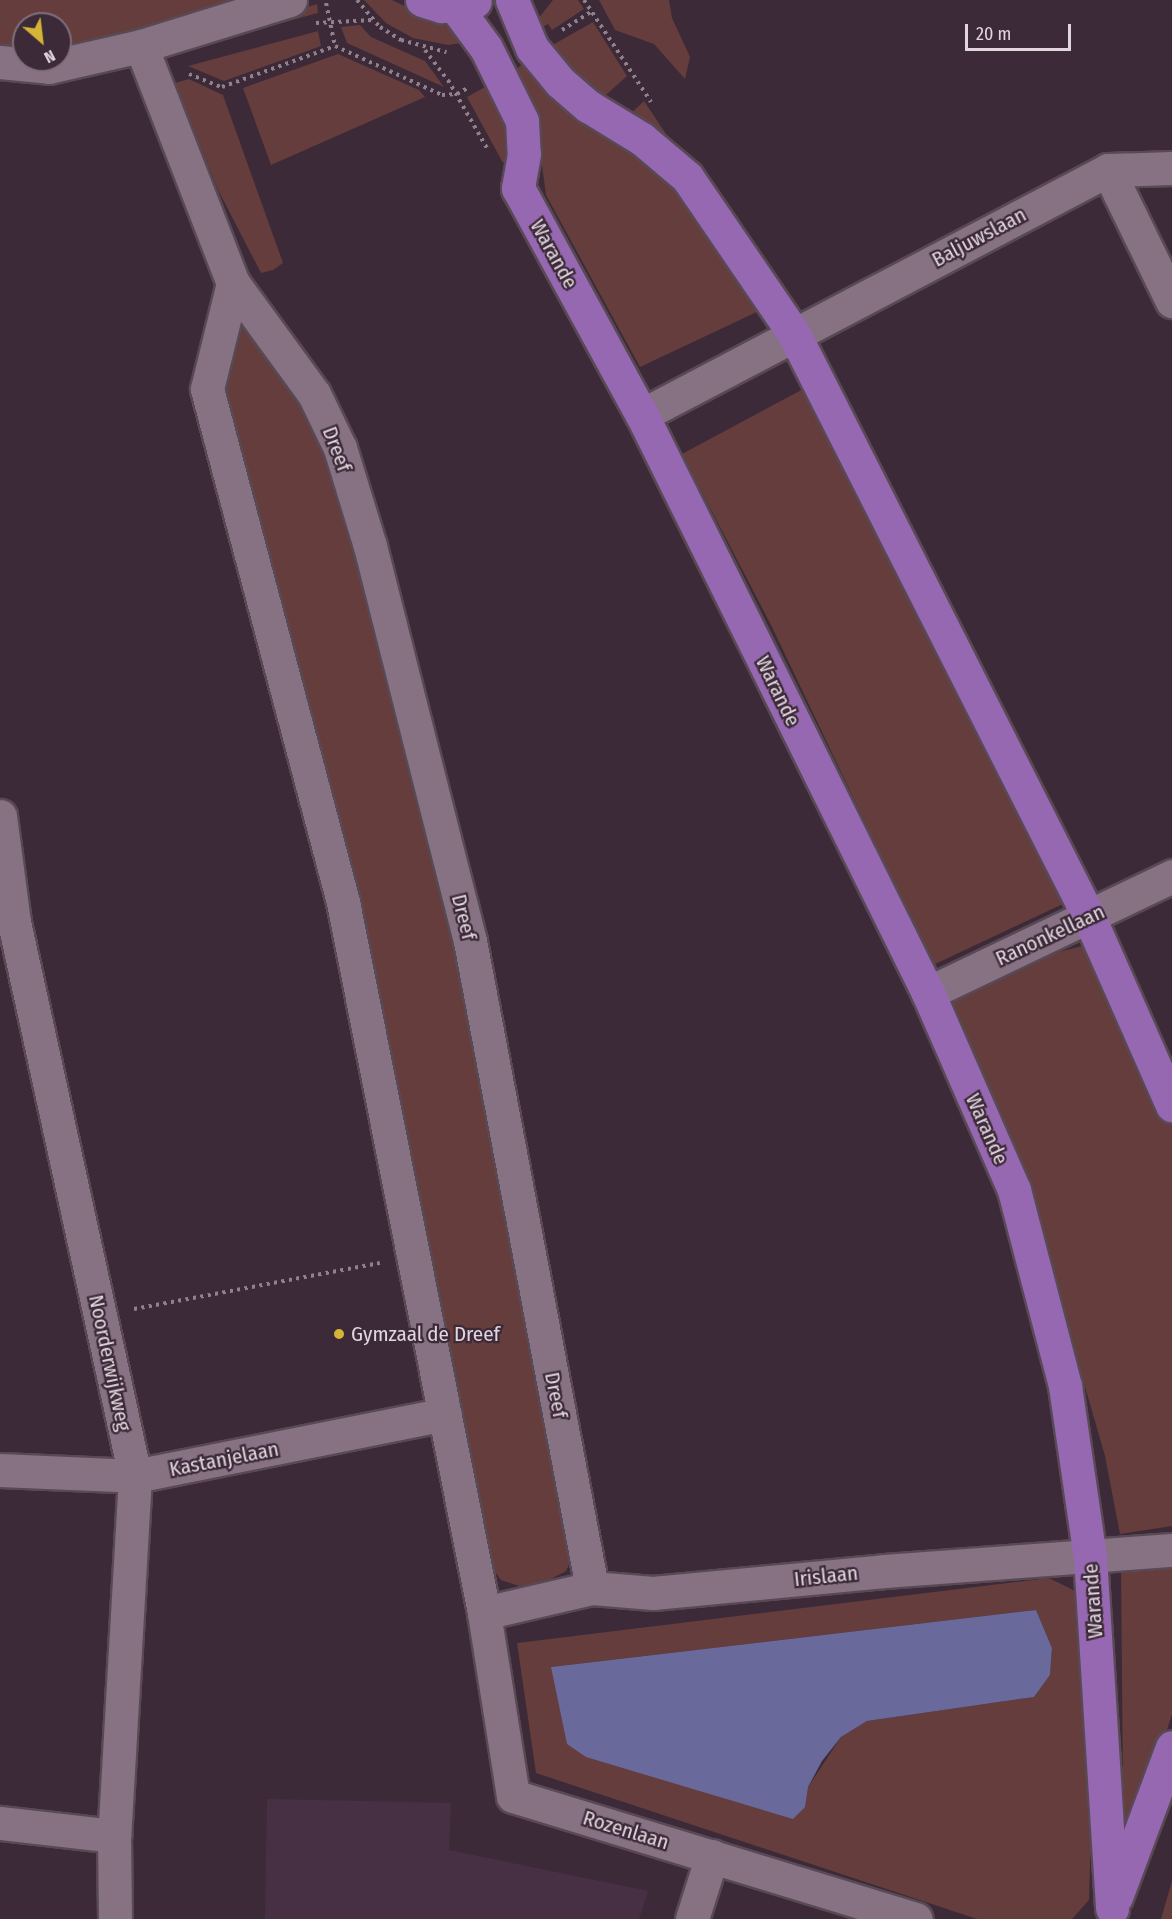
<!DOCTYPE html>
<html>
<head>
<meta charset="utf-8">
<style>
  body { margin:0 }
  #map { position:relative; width:1172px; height:1919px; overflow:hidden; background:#3c2a39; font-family:"Fira Sans Condensed",sans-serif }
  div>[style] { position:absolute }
  .built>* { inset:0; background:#483044 }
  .green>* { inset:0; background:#643d3c }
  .water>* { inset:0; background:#6a699b }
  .path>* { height:4px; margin-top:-2px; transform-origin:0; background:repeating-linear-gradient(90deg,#90818d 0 3px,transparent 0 7.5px) }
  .roads { filter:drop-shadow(2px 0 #584955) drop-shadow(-2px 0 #584955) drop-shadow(0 2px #584955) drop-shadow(0 -2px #584955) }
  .minor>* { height:33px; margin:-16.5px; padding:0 16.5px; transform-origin:16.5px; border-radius:16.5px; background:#877283 }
  .major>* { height:33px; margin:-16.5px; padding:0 16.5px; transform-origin:16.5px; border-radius:16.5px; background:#9668b1 }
  .dots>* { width:16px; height:16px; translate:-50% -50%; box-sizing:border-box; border:3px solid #3c2a39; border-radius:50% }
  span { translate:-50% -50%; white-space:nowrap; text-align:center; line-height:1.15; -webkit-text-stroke:4.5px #3c2a39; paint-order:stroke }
  .street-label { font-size:21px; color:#e1d5de }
  .poi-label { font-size:21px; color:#e1d5de }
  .left { translate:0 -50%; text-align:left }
  .north { position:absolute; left:12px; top:12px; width:60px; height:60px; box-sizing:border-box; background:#3c2a39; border:2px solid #7e6e7b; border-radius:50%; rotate:152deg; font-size:16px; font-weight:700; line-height:24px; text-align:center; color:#e1d5de }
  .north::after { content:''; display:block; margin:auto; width:21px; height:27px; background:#d5b535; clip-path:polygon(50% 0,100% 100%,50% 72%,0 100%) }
  .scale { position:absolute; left:965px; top:24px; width:106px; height:27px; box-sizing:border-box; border:3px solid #e1d5de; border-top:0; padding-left:8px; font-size:18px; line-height:21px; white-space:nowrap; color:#e1d5de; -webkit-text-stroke:4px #3c2a39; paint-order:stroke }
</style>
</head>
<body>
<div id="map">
  <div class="built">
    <i style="clip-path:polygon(267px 1799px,451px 1803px,449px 1850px,648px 1891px,639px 1919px,265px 1919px)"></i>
  </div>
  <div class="green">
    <i style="clip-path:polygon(0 0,251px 0,60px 52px,60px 24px,24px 24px,24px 52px,0 50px)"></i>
    <i style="clip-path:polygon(364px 0,392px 0,459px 32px,470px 42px,448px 45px,413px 38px,386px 23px)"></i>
    <i style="clip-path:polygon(553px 0,578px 0,584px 9px,552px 30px,548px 24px,539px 29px,534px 24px)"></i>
    <i style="clip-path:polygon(599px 0,669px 0,672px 18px,690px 57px,685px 79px,654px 44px,615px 30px)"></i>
    <i style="clip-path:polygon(317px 4px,318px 13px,180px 50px,178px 44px)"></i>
    <i style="clip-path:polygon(593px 22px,627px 76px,598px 102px,549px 47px)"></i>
    <i style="clip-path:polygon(360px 25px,371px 37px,425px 61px,444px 87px,347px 43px,341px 27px)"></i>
    <i style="clip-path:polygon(318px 31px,321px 46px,224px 81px,188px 66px)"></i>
    <i style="clip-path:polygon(338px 54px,419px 90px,425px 97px,271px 165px,243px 88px)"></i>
    <i style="clip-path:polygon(530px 59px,561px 101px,594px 131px,633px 150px,673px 180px,761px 310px,640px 367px,546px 195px,537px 129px,515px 70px)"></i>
    <i style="clip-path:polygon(189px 79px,223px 95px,283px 263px,273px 270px,261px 273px,218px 190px,175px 83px)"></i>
    <i style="clip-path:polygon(496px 81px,510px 158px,503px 163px,467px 97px)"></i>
    <i style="clip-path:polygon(644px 101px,676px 149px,625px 119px)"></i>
    <i style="clip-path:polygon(250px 324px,298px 387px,323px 450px,354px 545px,464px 949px,575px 1552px,566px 1571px,545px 1582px,519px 1586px,501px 1580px,488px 1563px,364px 919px,222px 387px,236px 326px)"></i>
    <i style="clip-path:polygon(807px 387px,1065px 903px,933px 965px,772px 627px,682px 454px)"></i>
    <i style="clip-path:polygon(1086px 945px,1172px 1125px,1172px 1526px,1120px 1534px,1105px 1456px,1059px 1297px,950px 1003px,1051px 954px)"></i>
    <i style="clip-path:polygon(1172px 1560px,1172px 1714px,1116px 1891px,1123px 1793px,1121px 1564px)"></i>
    <i style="clip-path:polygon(evenodd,1049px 1578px,1077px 1592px,1093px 1763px,1089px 1900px,1072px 1919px,977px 1919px,536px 1773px,517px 1643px,1049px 1578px,1036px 1610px,1052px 1648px,1050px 1675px,1034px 1697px,867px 1721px,841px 1737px,808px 1787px,551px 1667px,1036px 1610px)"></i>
    <i style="clip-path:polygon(1172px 1881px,1172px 1919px,1161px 1919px)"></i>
  </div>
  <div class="water">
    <i style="clip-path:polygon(1036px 1610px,1052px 1648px,1050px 1675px,1034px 1697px,867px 1721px,841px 1737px,822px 1761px,808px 1787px,805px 1807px,793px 1819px,586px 1757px,567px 1744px,551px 1667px)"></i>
  </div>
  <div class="path">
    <i style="left:357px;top:0;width:35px;rotate:50deg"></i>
    <i style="left:380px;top:27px;width:25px;rotate:32deg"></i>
    <i style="left:401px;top:40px;width:47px;rotate:14.9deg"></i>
    <i style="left:584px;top:0;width:122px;rotate:56.7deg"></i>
    <i style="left:326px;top:3px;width:44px;rotate:78.2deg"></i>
    <i style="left:316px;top:23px;width:57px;rotate:-3deg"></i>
    <i style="left:562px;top:30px;width:36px;rotate:-32deg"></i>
    <i style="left:425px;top:50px;width:38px;rotate:53deg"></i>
    <i style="left:448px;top:80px;width:78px;rotate:60.2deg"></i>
    <i style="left:189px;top:74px;width:35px;rotate:22deg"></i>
    <i style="left:222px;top:87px;width:120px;rotate:-19.9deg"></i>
    <i style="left:335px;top:46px;width:118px;rotate:24.6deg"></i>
    <i style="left:442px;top:95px;width:15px;rotate:-4deg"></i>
    <i style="left:457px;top:94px;width:14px;rotate:-30deg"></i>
    <i style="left:134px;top:1309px;width:250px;rotate:-10.6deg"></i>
  </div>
  <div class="roads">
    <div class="minor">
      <i style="left:141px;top:46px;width:254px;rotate:68.8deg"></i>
      <i style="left:233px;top:283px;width:137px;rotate:53.9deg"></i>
      <i style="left:314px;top:394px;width:60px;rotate:64.3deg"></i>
      <i style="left:340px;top:448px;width:102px;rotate:73deg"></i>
      <i style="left:370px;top:546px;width:407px;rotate:75.8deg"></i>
      <i style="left:470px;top:941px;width:658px;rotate:79.32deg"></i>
      <i style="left:0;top:62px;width:49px;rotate:5.8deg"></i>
      <i style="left:49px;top:67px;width:94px;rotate:-12.9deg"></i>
      <i style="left:141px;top:46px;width:156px;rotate:-17.2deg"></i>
      <i style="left:1108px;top:170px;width:146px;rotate:64deg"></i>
      <i style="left:233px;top:283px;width:109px;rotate:103.8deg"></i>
      <i style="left:207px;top:389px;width:531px;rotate:75.15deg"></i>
      <i style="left:343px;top:902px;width:725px;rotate:78.78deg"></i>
      <i style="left:484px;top:1613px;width:185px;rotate:81deg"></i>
      <i style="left:513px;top:1796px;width:421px;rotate:17deg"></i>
      <i style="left:642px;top:415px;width:526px;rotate:-27.73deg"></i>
      <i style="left:1108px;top:170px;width:64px;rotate:-1.8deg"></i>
      <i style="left:0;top:816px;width:107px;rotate:82.5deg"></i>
      <i style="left:14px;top:922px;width:567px;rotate:77.68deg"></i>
      <i style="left:135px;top:1476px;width:361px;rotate:93.3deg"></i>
      <i style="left:114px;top:1836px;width:83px;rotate:89.3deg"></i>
      <i style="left:928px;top:993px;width:271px;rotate:-25.6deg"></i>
      <i style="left:0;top:1470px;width:135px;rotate:2.5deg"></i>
      <i style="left:135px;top:1476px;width:316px;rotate:-11.3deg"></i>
      <i style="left:484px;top:1613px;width:111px;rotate:-13deg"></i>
      <i style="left:592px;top:1588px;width:61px;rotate:4.7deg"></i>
      <i style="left:653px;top:1593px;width:232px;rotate:-5.4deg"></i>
      <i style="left:884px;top:1571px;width:289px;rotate:-4.2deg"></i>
      <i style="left:0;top:1823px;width:115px;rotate:6.5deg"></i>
      <i style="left:692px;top:1919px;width:66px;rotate:-72.4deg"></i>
    </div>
    <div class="major">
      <i style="left:422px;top:0;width:20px;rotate:18deg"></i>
      <i style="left:441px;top:6px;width:34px;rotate:-8deg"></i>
      <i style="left:512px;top:0;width:52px;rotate:67.4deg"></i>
      <i style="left:532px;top:48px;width:44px;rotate:50.5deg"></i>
      <i style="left:560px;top:82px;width:37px;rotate:41deg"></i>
      <i style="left:588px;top:106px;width:63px;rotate:31.4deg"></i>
      <i style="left:642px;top:139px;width:59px;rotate:40.2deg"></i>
      <i style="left:687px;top:177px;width:190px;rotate:55.7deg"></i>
      <i style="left:794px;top:334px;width:653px;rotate:63.16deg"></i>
      <i style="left:1089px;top:917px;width:206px;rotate:66.2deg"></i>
      <i style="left:455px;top:6px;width:52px;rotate:53.6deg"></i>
      <i style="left:486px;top:48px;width:81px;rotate:63.7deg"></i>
      <i style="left:522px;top:121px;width:33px;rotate:87deg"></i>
      <i style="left:524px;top:154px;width:35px;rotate:100deg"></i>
      <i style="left:518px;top:188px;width:259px;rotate:61.4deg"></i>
      <i style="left:642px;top:415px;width:645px;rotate:63.67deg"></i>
      <i style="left:928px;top:993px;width:215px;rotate:66.4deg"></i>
      <i style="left:1014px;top:1190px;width:203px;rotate:75.4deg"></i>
      <i style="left:1065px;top:1386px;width:173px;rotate:81.7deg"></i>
      <i style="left:1090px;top:1557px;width:352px;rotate:86.4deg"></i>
      <i style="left:1116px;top:1897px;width:160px;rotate:-69.5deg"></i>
    </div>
  </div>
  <div class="dots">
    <i style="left:339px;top:1334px;background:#d5b535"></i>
  </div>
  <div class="street-label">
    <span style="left:979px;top:237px;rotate:-28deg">Baljuwslaan</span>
    <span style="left:554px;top:254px;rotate:61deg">Warande</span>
    <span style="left:337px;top:449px;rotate:69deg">Dreef</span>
    <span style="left:778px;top:691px;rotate:64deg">Warande</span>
    <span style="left:464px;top:917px;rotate:76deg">Dreef</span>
    <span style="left:1050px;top:935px;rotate:-25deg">Ranonkellaan</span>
    <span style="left:987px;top:1129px;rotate:66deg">Warande</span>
    <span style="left:110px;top:1363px;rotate:78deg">Noorderwijkweg</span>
    <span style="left:556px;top:1395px;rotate:79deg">Dreef</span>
    <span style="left:224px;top:1459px;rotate:-11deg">Kastanjelaan</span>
    <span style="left:826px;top:1576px;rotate:-6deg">Irislaan</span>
    <span style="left:1093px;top:1601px;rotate:-94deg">Warande</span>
    <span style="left:626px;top:1830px;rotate:17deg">Rozenlaan</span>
  </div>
  <div class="poi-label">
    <span class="left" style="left:351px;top:1334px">Gymzaal de Dreef</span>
  </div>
  <div class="north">N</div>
  <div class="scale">20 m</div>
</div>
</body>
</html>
